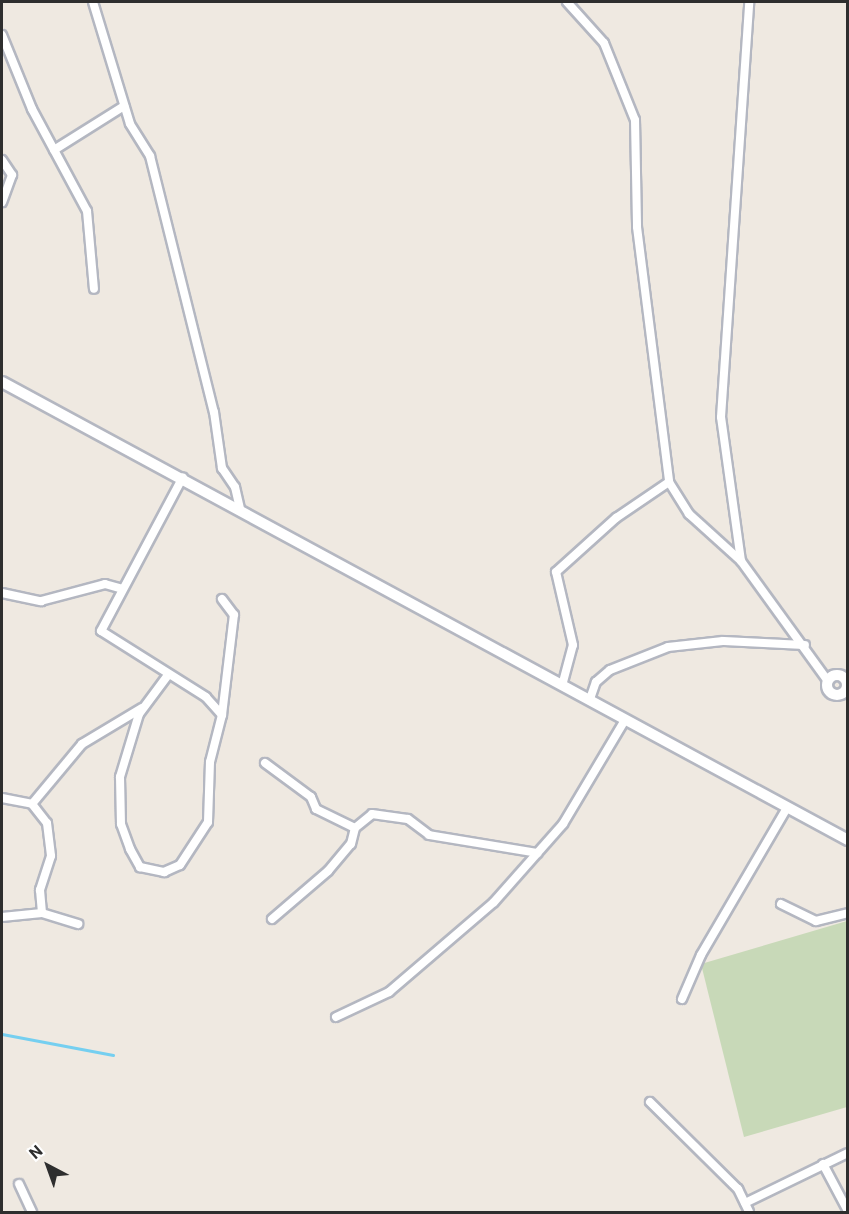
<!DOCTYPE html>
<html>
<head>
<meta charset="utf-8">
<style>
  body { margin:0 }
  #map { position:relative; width:849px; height:1214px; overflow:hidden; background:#efe9e1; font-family:Roboto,sans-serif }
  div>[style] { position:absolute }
  .cemetery>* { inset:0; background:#c8d9b8 }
  .stream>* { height:3px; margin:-1.5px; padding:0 1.5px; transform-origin:1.5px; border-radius:1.5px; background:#75cff0 }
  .roads { filter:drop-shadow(2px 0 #b4b7c1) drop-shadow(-2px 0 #b4b7c1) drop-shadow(0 2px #b4b7c1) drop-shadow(0 -2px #b4b7c1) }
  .minor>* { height:8px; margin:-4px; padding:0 4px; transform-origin:4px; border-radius:4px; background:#fff }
  .tertiary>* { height:10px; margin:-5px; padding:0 5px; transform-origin:5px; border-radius:5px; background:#fff }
  .tertiary>.ring { margin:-5px; padding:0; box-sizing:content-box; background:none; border:10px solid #fff; border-radius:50% }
  span { translate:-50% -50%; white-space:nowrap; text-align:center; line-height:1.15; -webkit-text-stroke:4.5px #fff; paint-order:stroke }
  .frame { position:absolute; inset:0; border:3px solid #2e2e2e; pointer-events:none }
  .north { position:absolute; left:18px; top:1136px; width:60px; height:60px; -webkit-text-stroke:4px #fff; paint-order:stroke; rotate:319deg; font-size:16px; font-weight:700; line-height:24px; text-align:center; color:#2e2e2e }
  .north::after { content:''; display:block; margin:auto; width:21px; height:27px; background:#2e2e2e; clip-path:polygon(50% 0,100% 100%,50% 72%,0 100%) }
</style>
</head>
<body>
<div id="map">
  <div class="cemetery">
    <i style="clip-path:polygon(847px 921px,847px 1107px,744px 1137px,701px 964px)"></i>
  </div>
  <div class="stream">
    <i style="left:2px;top:1034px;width:113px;rotate:10.7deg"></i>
  </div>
  <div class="roads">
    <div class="minor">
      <i style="left:93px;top:2px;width:127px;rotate:73.1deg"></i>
      <i style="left:130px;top:124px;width:38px;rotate:58deg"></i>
      <i style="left:150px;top:156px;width:264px;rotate:76deg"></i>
      <i style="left:214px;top:412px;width:57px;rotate:81.9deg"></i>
      <i style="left:222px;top:468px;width:23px;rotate:56deg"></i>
      <i style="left:235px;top:487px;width:22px;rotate:77deg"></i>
      <i style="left:567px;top:2px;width:55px;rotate:47.9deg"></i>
      <i style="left:604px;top:43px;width:83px;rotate:68.1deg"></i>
      <i style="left:635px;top:120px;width:107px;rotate:88.9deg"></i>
      <i style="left:637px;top:227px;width:257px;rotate:82.8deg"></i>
      <i style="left:669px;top:482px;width:38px;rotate:58deg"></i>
      <i style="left:689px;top:514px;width:70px;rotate:42.1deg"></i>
      <i style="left:741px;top:561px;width:148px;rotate:54.1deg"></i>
      <i style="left:2px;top:35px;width:80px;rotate:67.9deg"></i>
      <i style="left:32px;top:109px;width:116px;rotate:61.7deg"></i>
      <i style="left:87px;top:211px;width:78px;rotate:84.9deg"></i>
      <i style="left:54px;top:150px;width:83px;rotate:-32.2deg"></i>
      <i style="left:2px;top:160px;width:18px;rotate:56deg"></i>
      <i style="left:12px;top:175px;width:29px;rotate:110deg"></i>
      <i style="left:741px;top:561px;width:145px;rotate:-97.9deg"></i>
      <i style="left:721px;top:417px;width:416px;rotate:-86.1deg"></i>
      <i style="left:2px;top:593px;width:40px;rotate:12deg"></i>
      <i style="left:41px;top:601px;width:66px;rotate:-14.9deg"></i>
      <i style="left:105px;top:584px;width:18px;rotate:16deg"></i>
      <i style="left:168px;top:675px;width:49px;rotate:126.6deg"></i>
      <i style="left:139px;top:714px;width:66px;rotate:106.8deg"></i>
      <i style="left:120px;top:777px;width:47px;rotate:88.8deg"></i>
      <i style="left:121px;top:824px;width:27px;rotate:70deg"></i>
      <i style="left:130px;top:849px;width:21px;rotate:61deg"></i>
      <i style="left:140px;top:867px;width:25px;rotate:12deg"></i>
      <i style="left:164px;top:872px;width:17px;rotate:-24deg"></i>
      <i style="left:180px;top:865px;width:51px;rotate:-56.9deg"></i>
      <i style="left:208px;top:822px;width:60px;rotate:-88.1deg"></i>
      <i style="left:210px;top:762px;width:49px;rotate:-75.7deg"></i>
      <i style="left:222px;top:715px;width:24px;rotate:-132deg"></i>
      <i style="left:206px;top:697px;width:124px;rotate:-147.8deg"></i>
      <i style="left:101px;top:631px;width:174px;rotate:-62deg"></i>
      <i style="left:563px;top:682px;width:38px;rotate:-75deg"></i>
      <i style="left:573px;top:645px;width:75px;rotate:-103.1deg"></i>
      <i style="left:556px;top:572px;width:81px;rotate:-42deg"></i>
      <i style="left:616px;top:518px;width:64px;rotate:-34.2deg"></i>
      <i style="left:590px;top:699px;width:18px;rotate:-71deg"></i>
      <i style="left:596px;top:682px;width:18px;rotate:-41deg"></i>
      <i style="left:610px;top:670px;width:62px;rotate:-21.6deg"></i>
      <i style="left:668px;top:647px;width:55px;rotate:-6.2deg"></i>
      <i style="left:723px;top:641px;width:82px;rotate:2.8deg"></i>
      <i style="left:222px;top:715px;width:101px;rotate:-83.2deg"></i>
      <i style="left:234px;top:615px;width:20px;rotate:-127deg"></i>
      <i style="left:265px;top:763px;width:57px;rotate:36.5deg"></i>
      <i style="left:311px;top:797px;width:13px;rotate:67deg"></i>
      <i style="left:316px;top:809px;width:43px;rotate:26deg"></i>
      <i style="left:2px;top:798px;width:31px;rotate:11deg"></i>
      <i style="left:32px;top:804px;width:78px;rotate:-50.2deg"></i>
      <i style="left:82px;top:744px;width:70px;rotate:-31deg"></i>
      <i style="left:32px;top:804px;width:24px;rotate:52deg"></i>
      <i style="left:47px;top:823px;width:33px;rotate:83deg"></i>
      <i style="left:51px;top:856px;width:36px;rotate:108deg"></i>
      <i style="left:40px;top:890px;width:23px;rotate:85deg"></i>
      <i style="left:781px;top:904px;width:39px;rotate:26deg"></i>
      <i style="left:816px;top:921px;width:33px;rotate:-14deg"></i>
      <i style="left:2px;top:917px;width:40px;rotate:-5.7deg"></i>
      <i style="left:42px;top:913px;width:38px;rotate:17deg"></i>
      <i style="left:272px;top:919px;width:74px;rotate:-40.6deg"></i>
      <i style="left:328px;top:871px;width:35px;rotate:-50deg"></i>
      <i style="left:351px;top:844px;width:16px;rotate:-76deg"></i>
      <i style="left:355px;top:828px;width:22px;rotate:-39deg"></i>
      <i style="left:372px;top:814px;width:36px;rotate:8deg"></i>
      <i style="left:408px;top:819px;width:26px;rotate:37deg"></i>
      <i style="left:429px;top:835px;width:110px;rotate:9.4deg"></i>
      <i style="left:682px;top:999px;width:48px;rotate:-66.6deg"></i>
      <i style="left:701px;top:955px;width:170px;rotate:-59.7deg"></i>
      <i style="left:336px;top:1017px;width:59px;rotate:-25.3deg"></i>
      <i style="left:389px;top:992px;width:138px;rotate:-40.6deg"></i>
      <i style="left:494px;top:902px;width:104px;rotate:-48.5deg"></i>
      <i style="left:563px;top:824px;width:121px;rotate:-59.2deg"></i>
      <i style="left:650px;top:1102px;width:124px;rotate:44.7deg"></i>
      <i style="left:738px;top:1189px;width:25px;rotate:64deg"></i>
      <i style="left:823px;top:1164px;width:53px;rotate:62deg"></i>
      <i style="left:19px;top:1184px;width:31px;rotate:65deg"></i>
      <i style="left:745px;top:1203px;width:114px;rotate:-25.9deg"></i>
    </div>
    <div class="tertiary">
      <i style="left:2px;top:382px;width:962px;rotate:28.43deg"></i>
      <i class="ring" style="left:827px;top:675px;width:10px;height:10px"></i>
    </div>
  </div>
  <div class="frame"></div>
  <div class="north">N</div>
</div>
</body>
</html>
